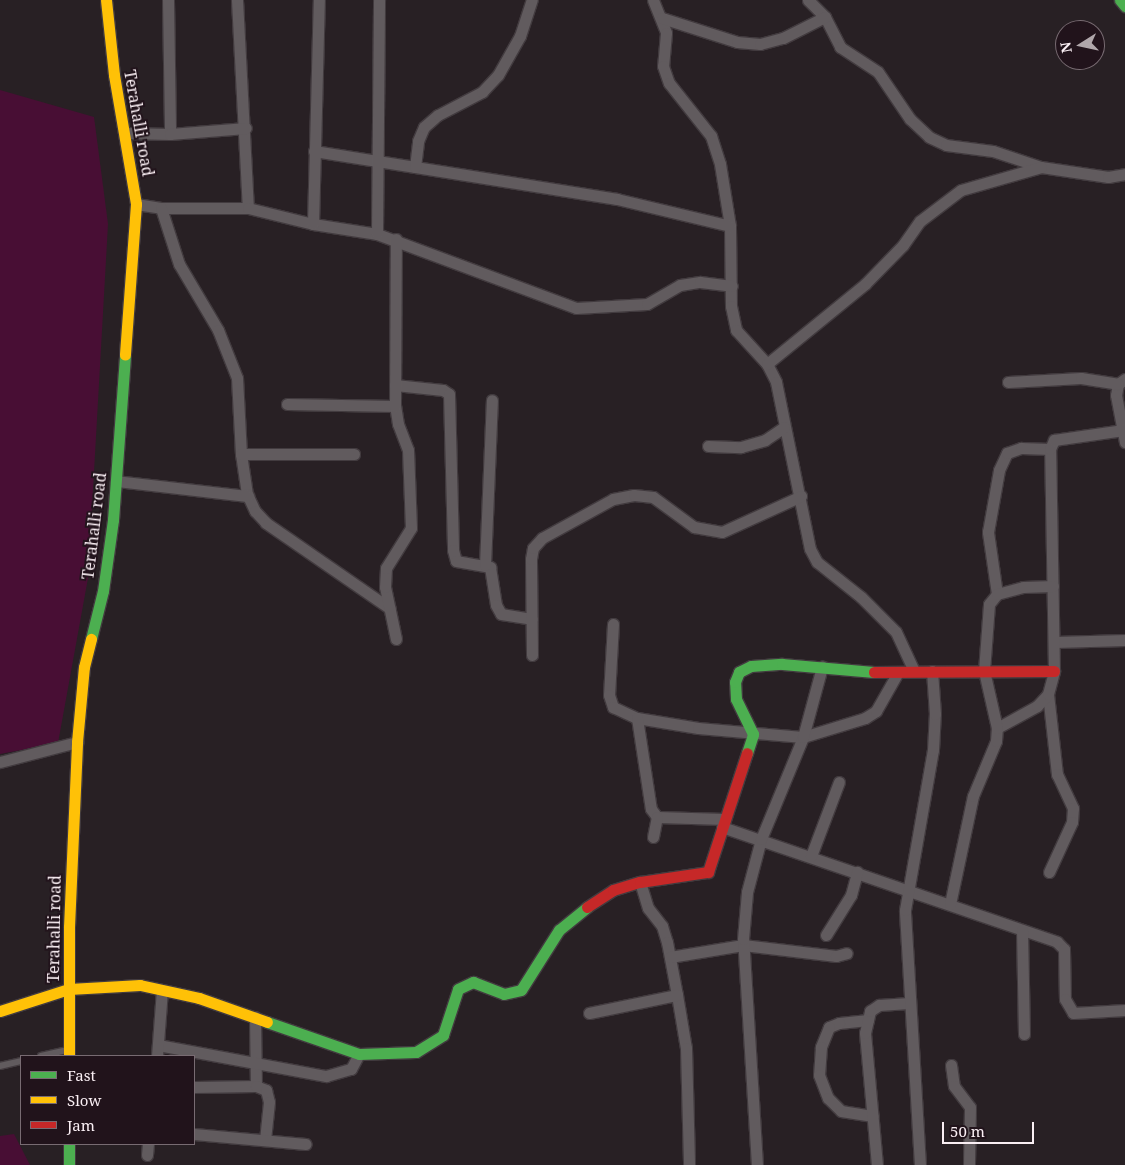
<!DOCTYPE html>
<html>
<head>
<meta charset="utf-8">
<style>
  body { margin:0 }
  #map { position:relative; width:1125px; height:1165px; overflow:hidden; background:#282024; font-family:"Noto Serif",serif }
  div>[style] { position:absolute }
  .green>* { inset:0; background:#480e34 }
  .roads { filter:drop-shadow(1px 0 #423b3f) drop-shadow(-1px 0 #423b3f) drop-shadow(0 1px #423b3f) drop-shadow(0 -1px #423b3f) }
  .lane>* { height:5.5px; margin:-2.75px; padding:0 2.75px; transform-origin:2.75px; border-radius:2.75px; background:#615b5e }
  .street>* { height:11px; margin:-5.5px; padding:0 5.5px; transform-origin:5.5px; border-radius:5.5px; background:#615b5e }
  .fast>* { height:11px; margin:-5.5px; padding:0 5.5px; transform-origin:5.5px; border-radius:5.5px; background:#4caf50 }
  .slow>* { height:11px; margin:-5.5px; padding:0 5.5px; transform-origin:5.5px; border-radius:5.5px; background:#ffc107 }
  .jam>* { height:11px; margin:-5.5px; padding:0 5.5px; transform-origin:5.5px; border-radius:5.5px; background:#c62828 }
  span { translate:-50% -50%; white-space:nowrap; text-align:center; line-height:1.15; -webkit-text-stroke:4px #21131b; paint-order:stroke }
  .street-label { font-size:16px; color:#faeff4 }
  .legend { position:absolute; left:20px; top:1055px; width:175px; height:90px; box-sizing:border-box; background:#21131b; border:1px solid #786b72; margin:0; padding:6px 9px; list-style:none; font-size:15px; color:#faeff4 }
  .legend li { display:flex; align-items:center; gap:10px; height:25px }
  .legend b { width:25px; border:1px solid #786b72 }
  .north { position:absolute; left:1055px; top:20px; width:50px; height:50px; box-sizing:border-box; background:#21131b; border:1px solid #786b72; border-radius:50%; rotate:260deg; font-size:14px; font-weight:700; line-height:20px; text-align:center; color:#faeff4 }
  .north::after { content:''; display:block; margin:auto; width:18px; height:22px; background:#b0a7ab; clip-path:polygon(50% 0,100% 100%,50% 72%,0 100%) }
  .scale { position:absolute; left:942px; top:1122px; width:92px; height:22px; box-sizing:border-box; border:2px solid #faeff4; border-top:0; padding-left:6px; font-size:15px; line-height:18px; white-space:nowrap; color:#faeff4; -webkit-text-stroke:4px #21131b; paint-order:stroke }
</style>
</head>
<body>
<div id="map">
  <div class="green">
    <i style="clip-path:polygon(0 90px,94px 117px,108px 224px,88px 578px,58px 743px,0 754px)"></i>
    <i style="clip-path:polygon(14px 1134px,30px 1165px,0 1165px,0 1136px)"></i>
  </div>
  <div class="roads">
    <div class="lane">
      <i style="left:41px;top:1056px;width:27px;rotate:-13deg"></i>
      <i style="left:0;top:1066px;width:22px;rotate:-13deg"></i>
    </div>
    <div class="street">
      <i style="left:168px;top:0;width:134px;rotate:89.1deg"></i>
      <i style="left:237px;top:0;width:208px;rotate:87deg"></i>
      <i style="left:653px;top:0;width:35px;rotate:68deg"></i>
      <i style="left:666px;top:33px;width:33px;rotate:95deg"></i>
      <i style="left:663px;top:66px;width:18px;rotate:71deg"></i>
      <i style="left:669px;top:83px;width:68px;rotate:51.6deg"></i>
      <i style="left:711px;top:136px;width:29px;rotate:72deg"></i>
      <i style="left:720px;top:164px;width:63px;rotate:80.8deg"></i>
      <i style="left:730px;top:226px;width:80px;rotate:89.3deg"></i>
      <i style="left:731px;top:306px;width:25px;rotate:78deg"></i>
      <i style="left:736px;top:330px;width:46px;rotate:47.6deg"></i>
      <i style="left:767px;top:364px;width:20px;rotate:63deg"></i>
      <i style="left:776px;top:382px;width:170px;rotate:78.5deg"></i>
      <i style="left:810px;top:549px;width:15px;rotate:62deg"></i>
      <i style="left:817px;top:562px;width:56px;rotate:38.5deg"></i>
      <i style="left:861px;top:597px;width:49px;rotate:45deg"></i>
      <i style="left:896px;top:632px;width:43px;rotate:65.2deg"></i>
      <i style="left:808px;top:0;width:24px;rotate:45deg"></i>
      <i style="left:825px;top:17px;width:34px;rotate:63deg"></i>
      <i style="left:840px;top:47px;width:45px;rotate:33.3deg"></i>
      <i style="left:878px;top:72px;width:57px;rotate:55.8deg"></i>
      <i style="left:910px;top:119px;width:26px;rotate:43deg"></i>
      <i style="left:929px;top:137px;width:19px;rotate:25deg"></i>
      <i style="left:946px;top:145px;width:47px;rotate:7.3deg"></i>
      <i style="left:993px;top:151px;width:51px;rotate:18.4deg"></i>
      <i style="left:1041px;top:167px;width:68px;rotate:8.5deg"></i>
      <i style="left:1108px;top:177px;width:17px;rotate:-10deg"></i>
      <i style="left:662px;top:18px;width:79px;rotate:17.7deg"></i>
      <i style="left:737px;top:42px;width:23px;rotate:5deg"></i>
      <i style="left:760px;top:44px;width:24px;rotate:-15deg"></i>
      <i style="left:783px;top:38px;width:47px;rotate:-26.6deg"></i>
      <i style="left:126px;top:133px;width:44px;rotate:1.3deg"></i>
      <i style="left:170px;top:134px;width:76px;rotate:-4.5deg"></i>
      <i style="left:314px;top:151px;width:307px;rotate:9deg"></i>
      <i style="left:617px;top:199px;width:116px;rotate:13.4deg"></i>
      <i style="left:415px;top:167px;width:26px;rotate:-83deg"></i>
      <i style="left:418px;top:141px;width:15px;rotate:-67deg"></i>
      <i style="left:424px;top:127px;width:18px;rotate:-41deg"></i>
      <i style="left:438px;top:115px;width:50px;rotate:-27.6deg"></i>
      <i style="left:482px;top:92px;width:23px;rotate:-47deg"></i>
      <i style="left:498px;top:75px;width:45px;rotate:-60.6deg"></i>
      <i style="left:520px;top:36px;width:38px;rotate:-72deg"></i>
      <i style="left:136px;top:204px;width:25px;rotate:9deg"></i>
      <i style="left:161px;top:208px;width:87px"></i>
      <i style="left:248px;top:208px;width:67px;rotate:13.8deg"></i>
      <i style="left:313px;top:224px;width:65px;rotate:8.9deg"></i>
      <i style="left:377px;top:234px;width:212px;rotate:20.4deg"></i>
      <i style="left:576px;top:308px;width:71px;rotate:-3.2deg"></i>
      <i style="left:647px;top:304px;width:38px;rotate:-30deg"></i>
      <i style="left:680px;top:285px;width:20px;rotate:-9deg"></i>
      <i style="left:700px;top:282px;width:32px;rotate:7deg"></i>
      <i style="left:161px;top:208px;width:59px;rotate:72.2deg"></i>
      <i style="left:179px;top:264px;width:77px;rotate:59.4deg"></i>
      <i style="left:218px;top:330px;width:52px;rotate:68.4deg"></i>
      <i style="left:237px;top:378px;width:76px;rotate:87deg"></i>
      <i style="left:241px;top:454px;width:40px;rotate:81.5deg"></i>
      <i style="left:247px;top:494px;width:19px;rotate:65deg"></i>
      <i style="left:255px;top:511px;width:16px;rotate:47deg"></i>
      <i style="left:266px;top:523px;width:150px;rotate:34.6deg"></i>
      <i style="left:313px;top:224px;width:224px;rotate:-88.5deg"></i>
      <i style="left:377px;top:234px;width:234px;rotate:-89.5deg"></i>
      <i style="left:767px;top:364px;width:127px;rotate:-39.2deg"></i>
      <i style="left:865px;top:284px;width:54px;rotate:-45.7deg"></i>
      <i style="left:903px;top:245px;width:29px;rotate:-55deg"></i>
      <i style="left:920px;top:221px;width:51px;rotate:-37.1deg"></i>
      <i style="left:961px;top:190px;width:83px;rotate:-16deg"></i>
      <i style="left:1125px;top:379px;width:9px;rotate:144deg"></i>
      <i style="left:1118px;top:384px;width:11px;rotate:100deg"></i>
      <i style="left:1116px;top:395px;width:48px;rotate:79.2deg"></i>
      <i style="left:1008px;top:382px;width:73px;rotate:-3.1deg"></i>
      <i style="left:1081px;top:378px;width:37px;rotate:9deg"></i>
      <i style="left:395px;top:385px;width:48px;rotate:5.9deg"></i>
      <i style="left:443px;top:390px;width:7px;rotate:34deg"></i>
      <i style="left:449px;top:394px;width:156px;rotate:88.5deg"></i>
      <i style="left:453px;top:550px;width:11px;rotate:75deg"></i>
      <i style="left:456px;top:561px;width:35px;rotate:10deg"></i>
      <i style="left:490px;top:567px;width:38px;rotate:81deg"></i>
      <i style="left:496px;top:605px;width:10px;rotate:61deg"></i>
      <i style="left:501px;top:614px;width:31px;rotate:9deg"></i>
      <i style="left:287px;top:404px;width:108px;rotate:1.1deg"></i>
      <i style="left:708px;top:446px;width:33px;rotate:2deg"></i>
      <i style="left:741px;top:447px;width:25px;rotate:-16deg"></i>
      <i style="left:765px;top:440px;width:23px;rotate:-34deg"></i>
      <i style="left:241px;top:454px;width:113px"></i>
      <i style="left:116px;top:481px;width:133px;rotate:6.5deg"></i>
      <i style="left:485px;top:565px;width:165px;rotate:-87.6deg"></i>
      <i style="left:997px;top:594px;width:63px;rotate:-98.3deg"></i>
      <i style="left:988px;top:532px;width:63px;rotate:-79.9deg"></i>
      <i style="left:999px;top:470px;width:19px;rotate:-65deg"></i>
      <i style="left:1007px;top:453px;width:15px;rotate:-20deg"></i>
      <i style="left:1021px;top:448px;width:29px;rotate:2deg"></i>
      <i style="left:613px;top:624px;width:71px;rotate:93.2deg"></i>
      <i style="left:609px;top:695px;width:13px;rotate:72deg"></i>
      <i style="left:613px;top:707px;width:26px;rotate:25deg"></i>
      <i style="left:637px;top:718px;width:62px;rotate:9.3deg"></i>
      <i style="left:698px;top:728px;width:105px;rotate:4.9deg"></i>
      <i style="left:803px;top:737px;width:65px;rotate:-17deg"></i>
      <i style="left:865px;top:718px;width:13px;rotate:-32deg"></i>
      <i style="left:876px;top:711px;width:43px;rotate:-60.4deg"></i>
      <i style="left:396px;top:639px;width:53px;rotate:-101.9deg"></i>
      <i style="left:385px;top:587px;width:19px;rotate:-87deg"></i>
      <i style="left:386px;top:568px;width:47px;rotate:-58deg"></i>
      <i style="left:411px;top:528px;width:78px;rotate:-92.2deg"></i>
      <i style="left:408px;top:450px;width:28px;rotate:-111deg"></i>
      <i style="left:398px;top:424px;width:18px;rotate:-99deg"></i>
      <i style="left:395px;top:406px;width:167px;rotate:-89.7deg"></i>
      <i style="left:1055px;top:642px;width:70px;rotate:-1.6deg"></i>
      <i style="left:532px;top:655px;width:96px;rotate:-90.6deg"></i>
      <i style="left:531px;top:559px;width:11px;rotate:-80deg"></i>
      <i style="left:533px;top:548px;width:13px;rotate:-48deg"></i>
      <i style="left:542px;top:538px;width:81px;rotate:-28.8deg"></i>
      <i style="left:613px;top:499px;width:21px;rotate:-11deg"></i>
      <i style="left:634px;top:495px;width:19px;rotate:6deg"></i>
      <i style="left:653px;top:497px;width:51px;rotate:36.2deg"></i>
      <i style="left:694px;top:527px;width:28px;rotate:10deg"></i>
      <i style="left:722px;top:532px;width:87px;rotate:-24.5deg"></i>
      <i style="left:1048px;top:694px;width:81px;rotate:83.6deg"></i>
      <i style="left:1057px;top:774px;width:38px;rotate:65deg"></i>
      <i style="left:1073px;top:808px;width:14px;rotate:94deg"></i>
      <i style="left:1072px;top:822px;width:55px;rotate:114.7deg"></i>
      <i style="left:637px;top:718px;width:92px;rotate:81.3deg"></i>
      <i style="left:651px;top:809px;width:10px;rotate:53deg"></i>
      <i style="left:657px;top:817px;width:68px;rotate:1.7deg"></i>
      <i style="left:997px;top:728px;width:46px;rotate:-28.8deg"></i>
      <i style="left:1037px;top:706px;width:16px;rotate:-47deg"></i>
      <i style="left:1048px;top:694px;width:24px;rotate:-75deg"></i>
      <i style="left:1054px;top:671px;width:222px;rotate:-91deg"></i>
      <i style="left:1050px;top:449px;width:10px;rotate:-66deg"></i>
      <i style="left:1054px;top:440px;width:70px;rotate:-8.2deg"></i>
      <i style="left:0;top:762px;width:80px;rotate:-14.6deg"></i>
      <i style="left:722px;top:827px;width:354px;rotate:18.9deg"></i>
      <i style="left:1057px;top:942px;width:10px;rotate:45deg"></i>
      <i style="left:1064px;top:949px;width:50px;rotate:88.9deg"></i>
      <i style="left:1065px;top:999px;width:16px;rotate:60deg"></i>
      <i style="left:1073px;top:1013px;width:52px;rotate:-3.3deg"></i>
      <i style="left:653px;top:837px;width:20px;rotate:-79deg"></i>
      <i style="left:811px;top:856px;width:79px;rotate:-69.3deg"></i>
      <i style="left:640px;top:882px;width:27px;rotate:73deg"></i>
      <i style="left:648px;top:908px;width:23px;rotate:52deg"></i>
      <i style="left:662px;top:926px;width:17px;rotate:73deg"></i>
      <i style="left:667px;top:942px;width:54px;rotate:79.3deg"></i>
      <i style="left:677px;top:995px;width:54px;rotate:80.4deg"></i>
      <i style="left:686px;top:1048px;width:117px;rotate:88.5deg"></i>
      <i style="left:950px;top:904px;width:110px;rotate:-78deg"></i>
      <i style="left:973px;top:796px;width:60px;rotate:-67.3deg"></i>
      <i style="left:996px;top:741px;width:13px;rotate:-86deg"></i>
      <i style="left:997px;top:728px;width:58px;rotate:-102.8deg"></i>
      <i style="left:984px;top:671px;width:67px;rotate:-85.7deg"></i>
      <i style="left:989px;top:604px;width:13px;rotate:-51deg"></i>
      <i style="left:997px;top:594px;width:27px;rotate:-15deg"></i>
      <i style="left:1023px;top:587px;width:30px;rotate:-2deg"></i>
      <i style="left:1022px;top:930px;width:104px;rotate:88.9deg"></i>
      <i style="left:826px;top:935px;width:47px;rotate:-58deg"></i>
      <i style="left:851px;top:895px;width:24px;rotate:-75deg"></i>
      <i style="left:670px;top:957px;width:74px;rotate:-9.3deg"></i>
      <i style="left:743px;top:945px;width:94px;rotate:6.7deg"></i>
      <i style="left:836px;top:956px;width:11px;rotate:-15deg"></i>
      <i style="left:589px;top:1013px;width:90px;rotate:-11.6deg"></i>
      <i style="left:255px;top:1017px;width:69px;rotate:89.2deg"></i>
      <i style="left:868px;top:1020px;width:29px;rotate:174deg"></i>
      <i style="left:839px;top:1023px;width:11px;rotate:158deg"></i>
      <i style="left:829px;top:1027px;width:22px;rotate:112deg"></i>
      <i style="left:821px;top:1047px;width:28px;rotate:94deg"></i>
      <i style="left:819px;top:1075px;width:25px;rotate:69deg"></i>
      <i style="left:828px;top:1098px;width:18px;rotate:45deg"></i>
      <i style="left:841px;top:1111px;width:32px;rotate:9deg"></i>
      <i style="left:158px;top:1045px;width:171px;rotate:10.5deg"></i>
      <i style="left:326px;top:1076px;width:26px;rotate:-16deg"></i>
      <i style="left:351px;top:1069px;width:17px;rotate:-62deg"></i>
      <i style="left:157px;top:1056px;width:66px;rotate:-85.7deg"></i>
      <i style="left:951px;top:1065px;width:21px;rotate:82deg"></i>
      <i style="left:954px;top:1086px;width:26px;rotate:53deg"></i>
      <i style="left:970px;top:1107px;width:58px;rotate:91deg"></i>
      <i style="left:194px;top:1087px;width:62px;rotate:-0.9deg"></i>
      <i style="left:256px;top:1086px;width:11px;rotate:22deg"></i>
      <i style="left:266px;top:1090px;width:12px;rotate:76deg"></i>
      <i style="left:269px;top:1102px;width:38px;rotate:96deg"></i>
      <i style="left:194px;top:1134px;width:112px;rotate:5.1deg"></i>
      <i style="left:147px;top:1155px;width:11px;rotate:-85deg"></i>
      <i style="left:757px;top:1165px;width:226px;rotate:-93.5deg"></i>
      <i style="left:743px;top:939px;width:47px;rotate:-85.1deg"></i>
      <i style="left:747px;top:892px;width:55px;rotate:-75.2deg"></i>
      <i style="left:761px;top:839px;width:110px;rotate:-67.6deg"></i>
      <i style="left:803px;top:737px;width:73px;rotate:-74.8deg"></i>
      <i style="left:877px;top:1165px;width:133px;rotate:-95.2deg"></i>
      <i style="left:865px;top:1033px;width:23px;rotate:-77deg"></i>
      <i style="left:870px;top:1011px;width:11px;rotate:-34deg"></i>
      <i style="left:879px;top:1005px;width:30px;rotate:-4deg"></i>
      <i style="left:920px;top:1165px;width:255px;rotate:-93.4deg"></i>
      <i style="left:905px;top:910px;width:162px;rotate:-80.1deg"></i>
      <i style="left:933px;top:750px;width:36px;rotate:-87deg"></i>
      <i style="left:935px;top:714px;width:43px;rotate:-94deg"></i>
    </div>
    <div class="fast">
      <i style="left:1120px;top:0;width:8px;rotate:50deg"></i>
      <i style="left:91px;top:639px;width:49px;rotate:-76deg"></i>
      <i style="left:103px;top:591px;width:72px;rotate:-82deg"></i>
      <i style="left:113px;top:520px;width:165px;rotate:-85.8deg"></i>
      <i style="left:747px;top:753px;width:20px;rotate:-72deg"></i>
      <i style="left:753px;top:734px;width:39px;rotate:-116deg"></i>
      <i style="left:736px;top:699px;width:17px;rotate:-93deg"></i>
      <i style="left:735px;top:682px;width:11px;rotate:-68deg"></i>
      <i style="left:739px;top:672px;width:13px;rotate:-27deg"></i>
      <i style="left:751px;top:666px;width:31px;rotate:-4deg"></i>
      <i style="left:782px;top:664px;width:92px;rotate:5deg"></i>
      <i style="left:267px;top:1022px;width:97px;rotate:19.2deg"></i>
      <i style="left:359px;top:1054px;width:57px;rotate:-2deg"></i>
      <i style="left:416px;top:1052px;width:32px;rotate:-32deg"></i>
      <i style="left:443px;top:1035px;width:48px;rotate:-71.9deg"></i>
      <i style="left:458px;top:989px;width:17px;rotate:-25deg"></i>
      <i style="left:473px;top:982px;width:33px;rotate:21deg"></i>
      <i style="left:504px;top:994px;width:17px;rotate:-13deg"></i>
      <i style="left:521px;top:990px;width:71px;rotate:-57.7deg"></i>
      <i style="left:559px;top:930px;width:36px;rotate:-39deg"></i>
      <i style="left:69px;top:1144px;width:21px;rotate:90deg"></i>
    </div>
    <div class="slow">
      <i style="left:106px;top:0;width:75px;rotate:83.9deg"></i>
      <i style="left:114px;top:75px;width:131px;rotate:80.3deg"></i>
      <i style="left:136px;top:204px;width:151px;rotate:94.2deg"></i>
      <i style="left:0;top:1011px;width:72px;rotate:-17.7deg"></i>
      <i style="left:69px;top:989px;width:71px;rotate:-3.2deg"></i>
      <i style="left:140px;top:985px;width:60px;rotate:12.4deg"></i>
      <i style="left:199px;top:998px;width:72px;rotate:19.4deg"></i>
      <i style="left:69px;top:1056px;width:129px;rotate:-90deg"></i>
      <i style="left:69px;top:927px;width:185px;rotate:-87.5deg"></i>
      <i style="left:77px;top:742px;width:75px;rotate:-84.7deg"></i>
      <i style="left:84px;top:667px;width:29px;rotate:-76deg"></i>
    </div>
    <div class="jam">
      <i style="left:874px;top:672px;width:180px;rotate:-0.3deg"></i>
      <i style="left:587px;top:907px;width:31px;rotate:-33deg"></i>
      <i style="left:613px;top:890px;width:28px;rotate:-17deg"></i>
      <i style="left:640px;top:882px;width:69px;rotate:-8.4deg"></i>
      <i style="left:708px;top:872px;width:125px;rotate:-71.9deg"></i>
    </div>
  </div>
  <div class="street-label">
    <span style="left:139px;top:123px;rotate:80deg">Terahalli road</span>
    <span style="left:94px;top:526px;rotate:-83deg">Terahalli road</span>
    <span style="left:54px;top:929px;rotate:-89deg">Terahalli road</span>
  </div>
  <ul class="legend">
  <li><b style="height:6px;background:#4caf50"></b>Fast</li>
  <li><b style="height:6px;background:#ffc107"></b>Slow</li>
  <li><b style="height:6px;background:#c62828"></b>Jam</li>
  </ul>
  <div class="north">N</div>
  <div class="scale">50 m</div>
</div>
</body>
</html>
